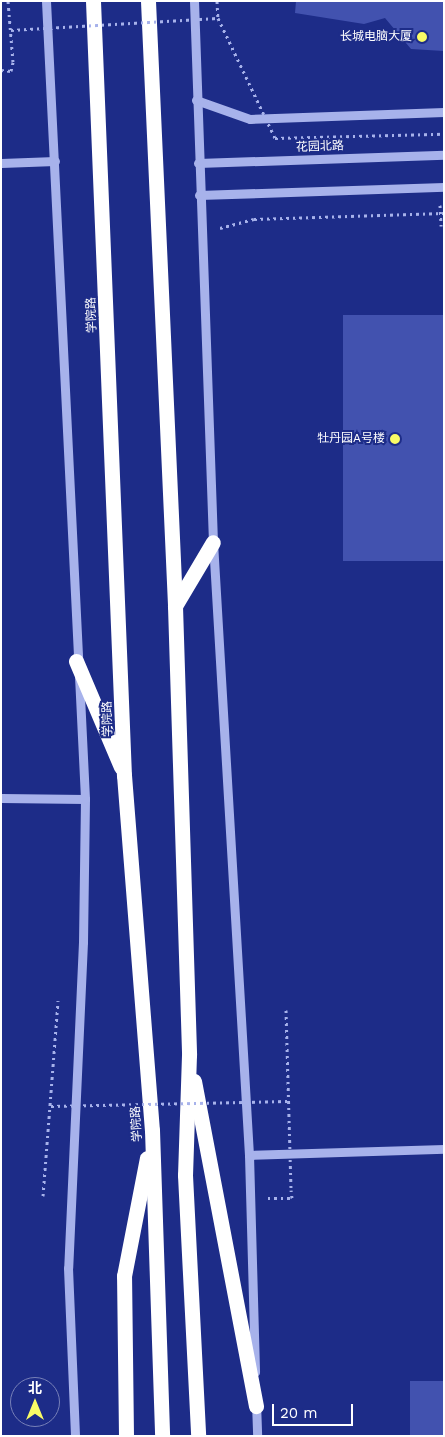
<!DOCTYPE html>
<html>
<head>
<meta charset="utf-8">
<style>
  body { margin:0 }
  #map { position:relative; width:445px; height:1437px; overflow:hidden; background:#1d2c88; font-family:"Work Sans","Noto Sans SC",sans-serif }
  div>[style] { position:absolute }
  .building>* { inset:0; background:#4252af; transform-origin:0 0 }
  .path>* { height:3px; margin-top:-1.5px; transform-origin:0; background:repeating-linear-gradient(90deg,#a7b2eb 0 2.5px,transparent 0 6.5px) }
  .minor>* { height:9px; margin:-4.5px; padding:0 4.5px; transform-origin:4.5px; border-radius:4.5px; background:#a7b2eb }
  .highway>* { height:15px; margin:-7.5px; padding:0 7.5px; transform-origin:7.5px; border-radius:7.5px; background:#fff }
  .path-bridge>* { height:3px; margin-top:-1.5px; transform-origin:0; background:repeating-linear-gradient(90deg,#a7b2eb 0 2.5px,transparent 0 6.5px) }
  .dots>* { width:14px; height:14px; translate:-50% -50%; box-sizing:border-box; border:2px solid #1d2c88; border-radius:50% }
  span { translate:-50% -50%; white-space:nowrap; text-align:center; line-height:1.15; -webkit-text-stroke:4px #1d2c88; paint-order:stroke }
  .poi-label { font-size:12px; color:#fff }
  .right { translate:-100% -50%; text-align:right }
  .street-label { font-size:12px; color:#fff }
  .frame { position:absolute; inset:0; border:2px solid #fff; pointer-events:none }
  .north { position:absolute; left:10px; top:1377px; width:50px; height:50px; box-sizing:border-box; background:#1d2c88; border:1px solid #7780b8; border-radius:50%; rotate:0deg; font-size:14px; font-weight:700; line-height:20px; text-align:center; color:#fff }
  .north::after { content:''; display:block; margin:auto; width:18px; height:22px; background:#f9fb66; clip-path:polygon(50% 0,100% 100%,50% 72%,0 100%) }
  .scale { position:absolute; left:272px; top:1404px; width:81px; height:22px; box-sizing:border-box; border:2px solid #fff; border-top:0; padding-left:6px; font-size:15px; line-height:18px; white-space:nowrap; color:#fff; -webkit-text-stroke:4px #1d2c88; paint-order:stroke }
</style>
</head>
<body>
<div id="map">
  <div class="building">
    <i style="clip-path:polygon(296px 1px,444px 1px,444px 51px,411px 49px,385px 18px,364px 24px,295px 13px)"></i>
    <i style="left:444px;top:315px;width:246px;height:101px;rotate:90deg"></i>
    <i style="left:410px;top:1381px;width:34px;height:55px"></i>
  </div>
  <div class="path">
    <i style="left:217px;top:1px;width:17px;rotate:87deg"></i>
    <i style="left:1px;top:70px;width:10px;rotate:6deg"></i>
    <i style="left:11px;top:71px;width:9px;rotate:-77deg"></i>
    <i style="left:13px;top:62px;width:61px;rotate:-94.7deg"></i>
    <i style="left:440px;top:205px;width:21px;rotate:87deg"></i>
    <i style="left:220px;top:228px;width:35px;rotate:-15deg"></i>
    <i style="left:254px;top:219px;width:190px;rotate:-1.8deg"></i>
    <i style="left:43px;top:1196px;width:196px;rotate:-85.6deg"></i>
    <i style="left:268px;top:1198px;width:24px"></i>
    <i style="left:292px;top:1198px;width:8px;rotate:-97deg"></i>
  </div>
  <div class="minor">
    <i style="left:46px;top:1px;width:799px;rotate:87.2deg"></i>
    <i style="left:85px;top:799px;width:143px;rotate:90.8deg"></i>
    <i style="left:83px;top:942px;width:326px;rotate:92.6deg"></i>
    <i style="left:68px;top:1268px;width:168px;rotate:87.6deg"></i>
    <i style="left:194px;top:1px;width:541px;rotate:87.99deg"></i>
    <i style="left:213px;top:542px;width:614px;rotate:86.64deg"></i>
    <i style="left:249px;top:1155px;width:217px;rotate:88.4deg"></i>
    <i style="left:196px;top:100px;width:57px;rotate:19.4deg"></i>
    <i style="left:250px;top:119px;width:194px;rotate:-2.1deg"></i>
    <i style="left:1px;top:163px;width:54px;rotate:-2.1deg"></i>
    <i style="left:198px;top:163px;width:246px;rotate:-1.9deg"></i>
    <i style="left:199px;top:195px;width:245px;rotate:-1.9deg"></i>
    <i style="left:1px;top:798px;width:84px;rotate:0.7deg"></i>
    <i style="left:249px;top:1155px;width:195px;rotate:-1.8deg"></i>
    <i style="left:256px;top:1402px;width:34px;rotate:88deg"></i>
  </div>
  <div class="highway">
    <i style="left:93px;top:1px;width:775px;rotate:87.71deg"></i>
    <i style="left:124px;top:775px;width:356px;rotate:85.5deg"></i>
    <i style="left:152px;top:1130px;width:306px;rotate:88.1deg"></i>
    <i style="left:148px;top:1px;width:606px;rotate:87.44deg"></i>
    <i style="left:175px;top:606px;width:449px;rotate:88.2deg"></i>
    <i style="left:189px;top:1055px;width:120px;rotate:91.9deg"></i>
    <i style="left:185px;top:1175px;width:261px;rotate:87.1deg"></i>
    <i style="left:175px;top:606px;width:74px;rotate:-59.3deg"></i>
    <i style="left:76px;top:661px;width:115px;rotate:67deg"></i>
    <i style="left:194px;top:1081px;width:331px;rotate:79.2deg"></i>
    <i style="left:126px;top:1436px;width:160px;rotate:-90.7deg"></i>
    <i style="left:124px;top:1276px;width:120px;rotate:-79deg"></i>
  </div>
  <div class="path-bridge">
    <i style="left:11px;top:30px;width:207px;rotate:-3.3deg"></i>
    <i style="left:218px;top:18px;width:133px;rotate:64.6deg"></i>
    <i style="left:275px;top:138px;width:169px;rotate:-1.4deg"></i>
    <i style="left:286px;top:1010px;width:180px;rotate:88.4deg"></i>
    <i style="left:51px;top:1106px;width:237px;rotate:-1.2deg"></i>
  </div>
  <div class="dots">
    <i style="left:422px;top:37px;background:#f9fb66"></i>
    <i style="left:395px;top:439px;background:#f9fb66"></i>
  </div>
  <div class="poi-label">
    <span class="right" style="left:412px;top:37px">长城电脑大厦</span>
    <span class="right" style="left:385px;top:439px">牡丹园A号楼</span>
  </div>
  <div class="street-label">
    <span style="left:320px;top:147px;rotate:-2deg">花园北路</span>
    <span style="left:92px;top:315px;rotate:-92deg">学院路</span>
    <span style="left:108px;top:719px;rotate:-91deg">学院路</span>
    <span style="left:137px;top:1124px;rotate:-94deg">学院路</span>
  </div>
  <div class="frame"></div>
  <div class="north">北</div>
  <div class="scale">20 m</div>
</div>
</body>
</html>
